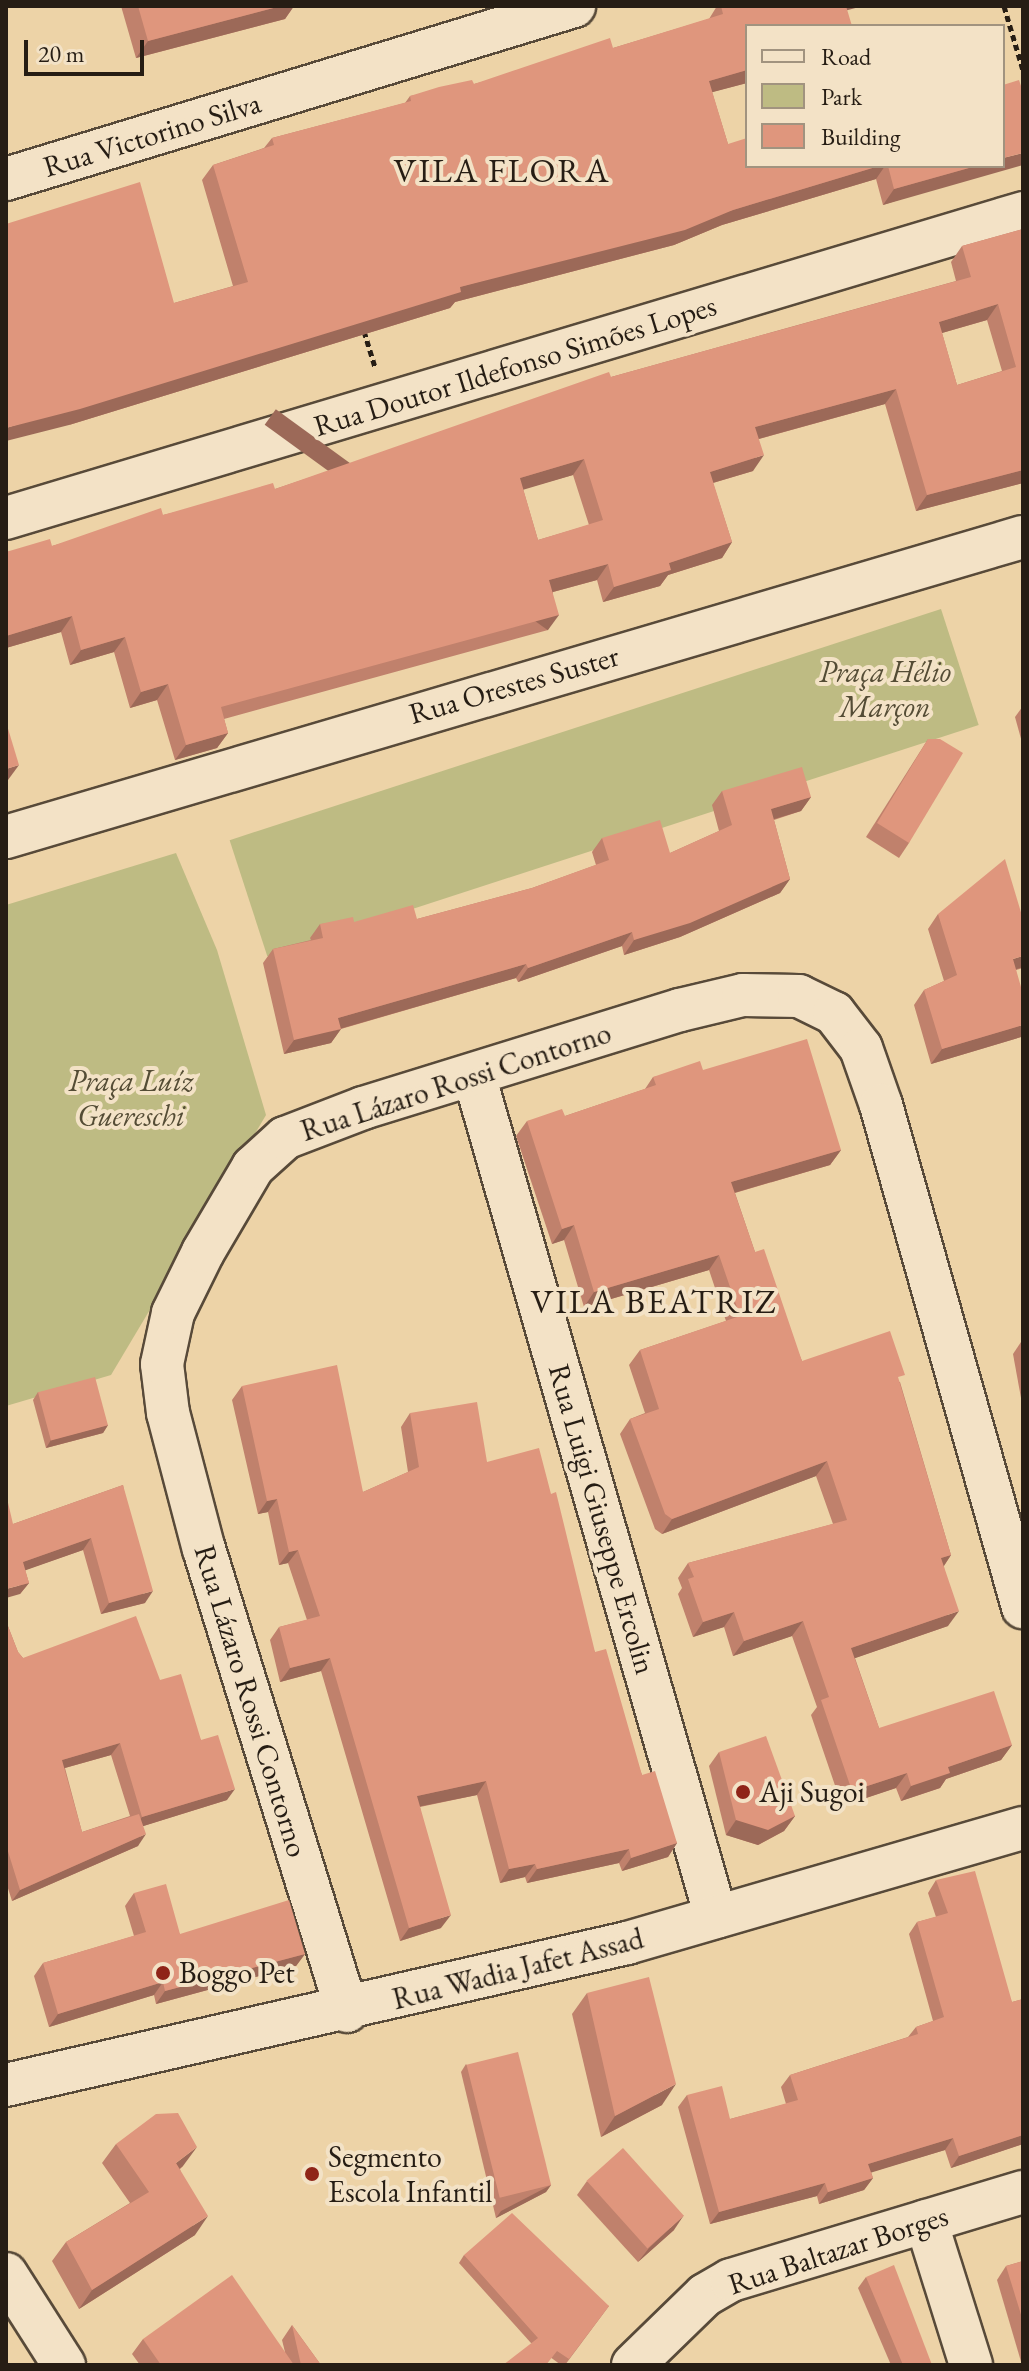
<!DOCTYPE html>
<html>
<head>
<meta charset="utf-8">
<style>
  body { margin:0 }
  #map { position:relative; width:1029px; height:2371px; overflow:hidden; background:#edd3a7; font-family:"EB Garamond",serif }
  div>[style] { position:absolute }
  .green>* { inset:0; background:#bebb83; transform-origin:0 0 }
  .path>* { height:5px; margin-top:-2.5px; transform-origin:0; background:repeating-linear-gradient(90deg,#261d14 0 6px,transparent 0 10px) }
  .roads { filter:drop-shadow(2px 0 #584a39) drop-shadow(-2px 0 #584a39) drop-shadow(0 2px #584a39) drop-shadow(0 -2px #584a39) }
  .minor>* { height:42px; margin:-21px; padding:0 21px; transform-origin:21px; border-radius:21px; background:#f3e2c6 }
  .wall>* { inset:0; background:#c0816c }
  .shaded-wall>* { inset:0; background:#9c6958; transform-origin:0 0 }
  .building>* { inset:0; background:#df967d; transform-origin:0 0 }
  .dots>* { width:22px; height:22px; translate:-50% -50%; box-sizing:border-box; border:4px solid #f3e2c6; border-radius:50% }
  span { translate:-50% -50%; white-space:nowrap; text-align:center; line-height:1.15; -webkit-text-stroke:8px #f3e2c6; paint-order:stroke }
  .street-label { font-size:30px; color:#261d14 }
  .park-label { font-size:30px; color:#544c35; font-style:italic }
  .poi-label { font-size:30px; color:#261d14 }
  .left { translate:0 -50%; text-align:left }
  .quarter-label { font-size:34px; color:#261d14; letter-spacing:2px }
  .frame { position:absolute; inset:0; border:8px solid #261d14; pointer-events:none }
  .legend { position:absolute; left:745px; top:24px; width:260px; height:144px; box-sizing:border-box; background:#f3e2c6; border:2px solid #a1937f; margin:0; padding:10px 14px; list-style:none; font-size:24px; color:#261d14 }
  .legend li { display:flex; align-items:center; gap:16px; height:40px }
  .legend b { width:40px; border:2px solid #a1937f }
  .scale { position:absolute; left:24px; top:40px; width:120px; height:36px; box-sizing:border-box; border:4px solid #261d14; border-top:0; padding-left:10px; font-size:24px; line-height:28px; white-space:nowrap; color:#261d14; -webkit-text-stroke:6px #f3e2c6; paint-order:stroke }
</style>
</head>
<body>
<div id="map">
  <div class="green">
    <i style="left:941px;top:609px;width:122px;height:748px;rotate:72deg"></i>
    <i style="clip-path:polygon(176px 853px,217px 950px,266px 1115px,111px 1375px,6px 1406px,6px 905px)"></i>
  </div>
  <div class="path">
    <i style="left:1004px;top:6px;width:67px;rotate:73.5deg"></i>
    <i style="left:364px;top:331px;width:38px;rotate:73deg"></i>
  </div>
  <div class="roads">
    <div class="minor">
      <i style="left:6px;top:179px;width:594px;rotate:-16.94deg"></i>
      <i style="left:6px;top:518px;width:1062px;rotate:-16.69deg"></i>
      <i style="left:6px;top:837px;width:1060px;rotate:-16.44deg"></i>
      <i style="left:474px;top:1075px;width:876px;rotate:73.96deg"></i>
      <i style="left:347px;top:2011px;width:483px;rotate:-107.2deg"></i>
      <i style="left:204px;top:1550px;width:142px;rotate:-104.7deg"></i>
      <i style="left:168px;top:1413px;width:49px;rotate:-97deg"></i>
      <i style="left:162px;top:1364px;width:52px;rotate:-77.8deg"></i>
      <i style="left:173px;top:1313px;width:68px;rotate:-63.8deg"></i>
      <i style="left:203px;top:1252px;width:99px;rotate:-59.5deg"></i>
      <i style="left:253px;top:1167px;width:43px;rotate:-42.2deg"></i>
      <i style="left:285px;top:1138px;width:84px;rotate:-21deg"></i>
      <i style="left:363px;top:1108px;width:332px;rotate:-17.2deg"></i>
      <i style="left:680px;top:1010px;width:65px;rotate:-13.4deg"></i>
      <i style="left:743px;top:995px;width:56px;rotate:1deg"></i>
      <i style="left:799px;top:996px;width:39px;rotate:26deg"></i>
      <i style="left:834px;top:1013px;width:44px;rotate:52.4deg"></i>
      <i style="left:861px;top:1048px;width:60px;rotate:70.7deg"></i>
      <i style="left:881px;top:1105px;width:522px;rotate:74.21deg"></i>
      <i style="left:6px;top:2085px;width:637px;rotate:-12.88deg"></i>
      <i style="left:627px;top:1943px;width:412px;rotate:-16.2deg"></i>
      <i style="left:926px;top:2221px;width:151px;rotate:72.6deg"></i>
      <i style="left:6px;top:2274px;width:108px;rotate:57.5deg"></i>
      <i style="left:633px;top:2365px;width:100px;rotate:-44.2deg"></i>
      <i style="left:705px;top:2295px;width:30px;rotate:-30deg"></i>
      <i style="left:731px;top:2280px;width:305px;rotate:-16.8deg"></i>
    </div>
  </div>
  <div class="wall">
    <i style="clip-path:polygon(121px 6px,294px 6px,285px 19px,136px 58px)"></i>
    <i style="clip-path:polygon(717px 6px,863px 6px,747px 26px,747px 83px,712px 92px,728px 144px,747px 166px,1003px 166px,883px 205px,876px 179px,722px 225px,674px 245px,455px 302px,450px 308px,69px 425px,174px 303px,233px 286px,202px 180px,213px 165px,264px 148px,272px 138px,405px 103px,410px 96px,474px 84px,613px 48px,709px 19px)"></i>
    <i style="clip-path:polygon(evenodd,1023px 229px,1023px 483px,916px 511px,885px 404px,759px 439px,753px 471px,713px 483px,732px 542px,722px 558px,668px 575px,660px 586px,603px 602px,597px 580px,553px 592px,548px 630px,224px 719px,228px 733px,217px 748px,175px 760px,157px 700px,130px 708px,114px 652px,70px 665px,61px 632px,6px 648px,6px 552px,52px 546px,163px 515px,275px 489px,611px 377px,956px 281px,951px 262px,962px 246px,1023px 229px,987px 320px,1002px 371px,957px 385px,942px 333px,987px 320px,1023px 229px,573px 475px,589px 525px,538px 540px,523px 489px,573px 475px)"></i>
    <i style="clip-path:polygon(1023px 706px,1023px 746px,1015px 717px)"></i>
    <i style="clip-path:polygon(928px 739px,909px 843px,899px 858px,866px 837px)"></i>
    <i style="clip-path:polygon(722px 791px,811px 797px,801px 811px,774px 820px,790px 879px,780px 893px,680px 937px,624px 955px,622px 946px,518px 982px,516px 978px,341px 1029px,331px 1043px,284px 1054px,263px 963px,273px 949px,311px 940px,310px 938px,320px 924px,417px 919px,532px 888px,596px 865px,592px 852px,602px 838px,670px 853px,719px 831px,712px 805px)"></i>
    <i style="clip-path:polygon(938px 914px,1023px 968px,1016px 970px,1021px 1037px,931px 1064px,914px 1005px,924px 990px,944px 981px,928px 929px)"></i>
    <i style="clip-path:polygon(703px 1070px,841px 1150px,830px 1165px,735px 1193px,755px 1252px,802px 1361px,900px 1382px,951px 1555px,944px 1566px,948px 1626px,855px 1658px,879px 1728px,1012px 1745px,1001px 1760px,946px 1779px,940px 1788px,901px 1801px,896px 1788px,842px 1806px,811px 1715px,817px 1707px,792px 1636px,733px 1656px,724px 1627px,693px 1637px,678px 1594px,682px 1588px,678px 1578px,688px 1563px,833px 1524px,816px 1476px,662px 1534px,655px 1529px,620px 1434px,630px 1419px,645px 1413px,629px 1365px,640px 1350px,726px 1321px,709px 1270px,584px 1307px,564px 1240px,552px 1244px,516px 1136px,527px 1121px,565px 1116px,645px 1089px,653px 1077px)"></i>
    <i style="clip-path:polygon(1023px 1339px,1023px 1398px,1021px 1398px,1013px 1354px)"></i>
    <i style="clip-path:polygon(242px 1386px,363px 1492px,408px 1472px,401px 1427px,410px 1413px,487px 1462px,595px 1652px,642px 1775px,677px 1843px,668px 1857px,622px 1871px,619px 1863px,527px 1883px,525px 1877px,500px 1883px,477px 1795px,420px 1807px,441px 1928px,400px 1941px,321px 1671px,280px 1682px,270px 1640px,279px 1627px,307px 1620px,288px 1563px,279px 1565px,268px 1512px,258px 1514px,232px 1400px)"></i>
    <i style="clip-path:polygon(38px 1392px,108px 1425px,103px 1433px,46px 1448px,33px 1400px)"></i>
    <i style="clip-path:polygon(123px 1485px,145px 1603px,101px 1614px,83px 1550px,25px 1570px,29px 1583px,20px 1594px,13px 1524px)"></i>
    <i style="clip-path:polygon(evenodd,6px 1621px,18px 1652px,23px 1658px,160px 1680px,201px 1740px,227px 1800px,143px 1826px,138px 1846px,12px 1901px,6px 1882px,6px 1621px,111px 1755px,130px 1816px,82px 1832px,65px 1768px,111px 1755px)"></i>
    <i style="clip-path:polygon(719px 1752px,795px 1816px,784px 1831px,758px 1845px,726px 1835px,709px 1766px)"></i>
    <i style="clip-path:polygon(936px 1880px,1012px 2002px,1023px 1999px,1023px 2144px,951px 2168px,945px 2150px,871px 2172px,873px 2178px,864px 2190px,819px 2204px,817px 2196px,710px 2224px,678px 2107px,687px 2095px,730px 2119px,786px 2104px,781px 2087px,790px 2075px,908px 2037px,916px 2027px,933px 2021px,909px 1934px,917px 1922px,936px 1917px,928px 1893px)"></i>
    <i style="clip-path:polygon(134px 1893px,180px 1934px,305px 1954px,296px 1966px,156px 2004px,154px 1995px,49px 2027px,34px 1976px,43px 1963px,134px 1936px,125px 1906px)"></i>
    <i style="clip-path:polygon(587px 1993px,662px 2105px,601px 2137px,572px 2014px)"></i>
    <i style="clip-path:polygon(466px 2064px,551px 2185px,546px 2192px,496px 2218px,461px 2072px)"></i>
    <i style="clip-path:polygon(116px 2144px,183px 2166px,180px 2169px,195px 2235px,79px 2309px,52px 2261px,66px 2242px,130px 2203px,102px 2163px)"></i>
    <i style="clip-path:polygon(587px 2181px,674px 2230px,638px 2262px,577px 2195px)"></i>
    <i style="clip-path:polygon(464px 2255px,609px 2306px,565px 2365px,561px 2365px,531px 2343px,459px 2263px)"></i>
    <i style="clip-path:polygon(1023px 2261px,1023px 2365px,1022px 2365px,997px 2280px,1006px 2266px)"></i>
    <i style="clip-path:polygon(866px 2277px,932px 2365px,891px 2365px,858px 2288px)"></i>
    <i style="clip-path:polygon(292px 2325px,321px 2365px,140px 2365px,132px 2354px,143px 2339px,285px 2352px,282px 2340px)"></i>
  </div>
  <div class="shaded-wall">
    <i style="clip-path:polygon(281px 6px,294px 6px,285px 19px,136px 58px,148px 41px)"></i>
    <i style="clip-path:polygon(839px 6px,863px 6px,833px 14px)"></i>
    <i style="clip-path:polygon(747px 70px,747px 83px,698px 96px,709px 81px)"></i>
    <i style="clip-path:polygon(1023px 153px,1023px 165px,883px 205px,894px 189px,976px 166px,1003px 166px,1003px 158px)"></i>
    <i style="clip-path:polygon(879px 166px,885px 166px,876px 179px,722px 225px,674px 245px,455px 302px,450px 308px,69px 425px,6px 441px,6px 428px,460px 287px,733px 210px)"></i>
    <i style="clip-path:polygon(998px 304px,987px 320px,928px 337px,939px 322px)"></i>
    <i style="clip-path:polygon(896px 389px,885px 404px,744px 443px,755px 427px)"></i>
    <i style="clip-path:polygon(764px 455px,753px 471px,699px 487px,710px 472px)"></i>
    <i style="clip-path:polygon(584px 459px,573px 475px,509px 494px,520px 478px)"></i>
    <i style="clip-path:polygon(1023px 470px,1023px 483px,916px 511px,927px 495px)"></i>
    <i style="clip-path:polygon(732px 542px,722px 558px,668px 575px,660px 586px,603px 602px,614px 587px,669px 563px)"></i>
    <i style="clip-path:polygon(608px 564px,597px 580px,538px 596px,549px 580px)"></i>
    <i style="left:559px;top:615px;width:19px;height:350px;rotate:126deg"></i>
    <i style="clip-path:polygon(72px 616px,61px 632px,6px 648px,6px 636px)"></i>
    <i style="clip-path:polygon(125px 637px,114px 652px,70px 665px,81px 650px)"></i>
    <i style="clip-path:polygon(168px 684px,157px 700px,130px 708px,141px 692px)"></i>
    <i style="clip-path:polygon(228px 733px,217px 748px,175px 760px,186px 745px)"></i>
    <i style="clip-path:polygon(19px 765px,8px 780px,6px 781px,6px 769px)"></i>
    <i style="clip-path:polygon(811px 797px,801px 811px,761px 823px,771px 809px)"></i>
    <i style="clip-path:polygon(790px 879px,780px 893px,680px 937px,624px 955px,634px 940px)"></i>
    <i style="clip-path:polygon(632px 932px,622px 946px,518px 982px,528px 968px)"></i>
    <i style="clip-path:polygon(1023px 956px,1023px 967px,1002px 974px,1013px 959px)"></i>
    <i style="clip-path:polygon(526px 964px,516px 978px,329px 1032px,341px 1029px,331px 1043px,284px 1054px,294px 1040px,338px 1018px)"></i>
    <i style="clip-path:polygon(1023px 1025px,1023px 1034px,1021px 1037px,931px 1064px,942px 1049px)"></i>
    <i style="clip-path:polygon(841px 1150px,830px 1165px,720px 1197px,731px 1182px)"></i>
    <i style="clip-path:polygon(574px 1225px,564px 1240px,552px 1244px,562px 1229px)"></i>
    <i style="clip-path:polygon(719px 1255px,709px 1270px,584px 1307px,594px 1292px)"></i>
    <i style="clip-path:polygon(108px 1425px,103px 1433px,46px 1448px,51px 1440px)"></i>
    <i style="clip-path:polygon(827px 1461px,816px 1476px,662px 1534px,672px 1519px)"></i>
    <i style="clip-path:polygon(277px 1499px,268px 1512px,258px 1514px,267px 1501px)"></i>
    <i style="clip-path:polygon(91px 1538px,83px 1550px,15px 1574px,23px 1562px)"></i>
    <i style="clip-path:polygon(298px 1550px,288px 1563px,279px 1565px,289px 1552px)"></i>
    <i style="clip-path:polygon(951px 1555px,941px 1570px,941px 1558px)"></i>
    <i style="clip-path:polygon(29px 1583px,20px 1594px,6px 1598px,6px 1589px)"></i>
    <i style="clip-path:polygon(153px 1591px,145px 1603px,101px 1614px,109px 1603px)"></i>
    <i style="clip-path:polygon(959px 1611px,948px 1626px,841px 1663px,851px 1648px)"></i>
    <i style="clip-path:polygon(734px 1612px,724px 1627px,693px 1637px,703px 1622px)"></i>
    <i style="clip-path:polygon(803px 1621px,792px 1636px,733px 1656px,744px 1641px)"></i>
    <i style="clip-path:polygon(330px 1658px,321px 1671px,280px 1682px,290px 1668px)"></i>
    <i style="clip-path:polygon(120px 1743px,111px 1755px,54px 1771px,62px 1760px)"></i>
    <i style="clip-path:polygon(1012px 1745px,1001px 1760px,946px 1779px,940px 1788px,901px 1801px,911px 1786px,948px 1767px)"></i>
    <i style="clip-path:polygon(907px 1773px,896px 1788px,842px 1806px,852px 1791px)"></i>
    <i style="clip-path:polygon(486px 1781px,477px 1795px,407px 1809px,417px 1796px)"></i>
    <i style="clip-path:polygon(235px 1789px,227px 1800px,134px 1829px,142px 1817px)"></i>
    <i style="clip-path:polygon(795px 1816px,784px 1831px,758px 1845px,726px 1835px,736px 1820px)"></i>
    <i style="clip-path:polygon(146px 1834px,138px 1846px,12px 1901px,20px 1890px)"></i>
    <i style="clip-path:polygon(677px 1843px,668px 1857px,622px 1871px,631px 1858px)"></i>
    <i style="clip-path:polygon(629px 1849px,619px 1863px,527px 1883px,537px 1869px)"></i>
    <i style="clip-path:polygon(535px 1864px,525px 1877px,500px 1883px,509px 1869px)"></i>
    <i style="clip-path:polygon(451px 1915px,441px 1928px,400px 1941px,409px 1928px)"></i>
    <i style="clip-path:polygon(305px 1954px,296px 1966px,156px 2004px,165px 1991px)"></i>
    <i style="clip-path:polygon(163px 1982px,154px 1995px,49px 2027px,58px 2014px)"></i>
    <i style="clip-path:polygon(676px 2084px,662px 2105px,601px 2137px,615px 2116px)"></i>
    <i style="clip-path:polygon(1023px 2135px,1023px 2144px,951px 2168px,959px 2156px)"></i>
    <i style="clip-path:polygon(953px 2138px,945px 2150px,860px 2176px,868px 2164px)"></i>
    <i style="clip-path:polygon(197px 2147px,183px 2166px,162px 2182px,176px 2163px)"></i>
    <i style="clip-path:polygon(873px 2178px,864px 2190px,819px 2204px,828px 2192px)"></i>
    <i style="clip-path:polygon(825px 2183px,817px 2196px,710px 2224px,719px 2212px)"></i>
    <i style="clip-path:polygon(551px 2185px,546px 2192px,496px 2218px,501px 2211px)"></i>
    <i style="clip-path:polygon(684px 2215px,674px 2230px,638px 2262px,649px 2248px)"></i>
    <i style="clip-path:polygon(208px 2216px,195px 2235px,79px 2309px,92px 2290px)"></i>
  </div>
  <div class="building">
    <i style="clip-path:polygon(138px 6px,281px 6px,148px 41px)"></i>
    <i style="clip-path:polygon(721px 6px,846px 6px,852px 26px,747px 26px,747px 70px,709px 81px,728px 144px,747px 138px,747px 166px,879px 166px,733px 210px,685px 230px,460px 287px,461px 292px,80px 409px,6px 428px,6px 224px,140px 182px,174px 303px,248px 282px,213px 165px,274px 145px,272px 138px,411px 101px,410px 96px,439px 87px,472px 80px,474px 84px,610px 38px,613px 48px,723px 14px)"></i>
    <i style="clip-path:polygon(1019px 80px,1023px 92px,1023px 153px,1003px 158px,1003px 85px)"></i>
    <i style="clip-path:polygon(888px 166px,976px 166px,894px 189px)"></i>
    <i style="clip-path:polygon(evenodd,1023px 229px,1023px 470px,927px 495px,896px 389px,755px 427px,764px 455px,710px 472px,732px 542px,669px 563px,671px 570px,614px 587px,608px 564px,549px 580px,559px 615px,221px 707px,228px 733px,186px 745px,168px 684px,141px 692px,125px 637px,81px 650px,72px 616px,6px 636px,6px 552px,50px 539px,52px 546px,161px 508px,163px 515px,273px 483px,275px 489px,609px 372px,611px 377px,971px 277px,962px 246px,1023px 229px,998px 304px,1016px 367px,957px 385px,939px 322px,998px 304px,1023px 229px,584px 459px,603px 520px,538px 540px,520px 478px,584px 459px)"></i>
    <i style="clip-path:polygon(6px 722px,19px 765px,6px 769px)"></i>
    <i style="clip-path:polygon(928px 739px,940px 739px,963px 753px,909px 843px,877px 823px)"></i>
    <i style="clip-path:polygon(802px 767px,811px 797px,771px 809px,790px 879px,690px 923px,634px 940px,632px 932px,528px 968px,526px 964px,338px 1018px,341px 1029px,294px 1040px,273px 949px,323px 938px,320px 924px,353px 917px,354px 922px,413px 905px,417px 919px,532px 888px,609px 860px,602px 838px,660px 820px,670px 853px,732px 825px,722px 791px)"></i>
    <i style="clip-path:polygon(1005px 859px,1023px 919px,1023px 956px,1013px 959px,1023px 994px,1023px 1025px,942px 1049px,924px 990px,957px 975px,938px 914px)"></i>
    <i style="clip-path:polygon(807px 1039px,841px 1150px,731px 1182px,755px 1252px,764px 1249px,802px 1361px,890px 1331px,905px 1375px,898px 1377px,951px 1555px,941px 1558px,959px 1611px,851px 1648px,879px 1728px,994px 1691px,1012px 1745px,948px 1767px,950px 1773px,911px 1786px,907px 1773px,852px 1791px,821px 1700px,829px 1697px,803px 1621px,744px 1641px,734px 1612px,703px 1622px,688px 1579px,694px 1577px,688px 1563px,847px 1520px,827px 1461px,672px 1519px,665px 1514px,630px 1419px,659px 1409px,640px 1350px,740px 1316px,719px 1255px,594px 1292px,574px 1225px,562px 1229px,527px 1121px,562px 1109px,565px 1116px,656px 1085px,653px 1077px,700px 1061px,703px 1070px)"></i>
    <i style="clip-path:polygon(337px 1365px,363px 1492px,419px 1467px,410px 1413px,477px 1402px,487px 1462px,539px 1448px,551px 1494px,556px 1492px,595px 1652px,606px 1649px,642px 1775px,655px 1771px,677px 1843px,631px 1858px,629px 1849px,537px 1869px,535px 1864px,509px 1869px,486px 1781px,417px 1796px,451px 1915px,409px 1928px,330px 1658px,290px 1668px,279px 1627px,320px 1616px,298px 1550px,289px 1552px,277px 1499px,267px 1501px,242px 1386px)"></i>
    <i style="left:95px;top:1377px;width:50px;height:59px;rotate:75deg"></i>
    <i style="clip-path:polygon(123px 1485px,153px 1591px,109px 1603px,91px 1538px,23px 1562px,29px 1583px,6px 1589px,6px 1494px,13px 1524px)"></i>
    <i style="clip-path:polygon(136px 1616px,160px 1680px,181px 1674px,201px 1740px,218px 1735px,235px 1789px,142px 1817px,120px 1743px,62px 1760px,82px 1832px,139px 1814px,146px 1834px,20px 1890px,6px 1845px,6px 1621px,18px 1652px,23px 1658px)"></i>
    <i style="clip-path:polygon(766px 1736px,795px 1816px,768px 1830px,736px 1820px,719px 1752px)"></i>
    <i style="clip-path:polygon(975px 1871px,1012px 2002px,1023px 1999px,1023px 2135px,959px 2156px,953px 2138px,868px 2164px,873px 2178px,828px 2192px,825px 2183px,719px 2212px,687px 2095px,722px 2086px,730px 2119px,798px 2100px,790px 2075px,918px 2034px,916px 2027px,944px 2017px,917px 1922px,948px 1913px,936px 1880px)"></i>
    <i style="clip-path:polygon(166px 1884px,180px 1934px,289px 1900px,305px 1954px,165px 1991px,163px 1982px,58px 2014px,43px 1963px,146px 1932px,134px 1893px)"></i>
    <i style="clip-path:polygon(649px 1977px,676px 2084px,615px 2116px,587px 1993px)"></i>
    <i style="left:518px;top:2052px;width:137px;height:53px;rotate:76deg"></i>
    <i style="clip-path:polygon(178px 2113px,197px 2147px,176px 2163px,208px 2216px,92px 2290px,66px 2242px,149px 2192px,116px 2144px,156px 2114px)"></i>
    <i style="left:623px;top:2148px;width:91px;height:49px;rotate:48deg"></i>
    <i style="clip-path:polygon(512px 2213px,609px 2306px,569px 2359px,557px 2351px,546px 2365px,503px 2365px,538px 2338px,464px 2255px)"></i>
    <i style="clip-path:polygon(1023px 2261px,1023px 2321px,1006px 2266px)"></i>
    <i style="clip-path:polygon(894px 2265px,932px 2365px,903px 2365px,866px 2277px)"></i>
    <i style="clip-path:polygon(232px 2275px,294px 2365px,161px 2365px,143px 2339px)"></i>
    <i style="clip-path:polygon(292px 2325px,321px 2365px,301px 2365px)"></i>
  </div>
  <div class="dots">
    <i style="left:743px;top:1792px;background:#8f2418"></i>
    <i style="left:163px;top:1973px;background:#8f2418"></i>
    <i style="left:312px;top:2174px;background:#8f2418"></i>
  </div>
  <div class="street-label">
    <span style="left:152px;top:135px;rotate:-17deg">Rua Victorino Silva</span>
    <span style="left:515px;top:366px;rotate:-17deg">Rua Doutor Ildefonso Simões Lopes</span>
    <span style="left:514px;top:685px;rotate:-16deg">Rua Orestes Suster</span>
    <span style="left:456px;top:1082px;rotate:-18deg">Rua Lázaro Rossi Contorno</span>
    <span style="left:602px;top:1519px;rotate:74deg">Rua Luigi Giuseppe Ercolin</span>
    <span style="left:251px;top:1701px;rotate:73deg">Rua Lázaro Rossi Contorno</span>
    <span style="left:518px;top:1969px;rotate:-14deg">Rua Wadia Jafet Assad</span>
    <span style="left:838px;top:2250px;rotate:-18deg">Rua Baltazar Borges</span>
  </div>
  <div class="park-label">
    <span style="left:885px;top:689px">Praça Hélio<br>Marçon</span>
    <span style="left:131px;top:1098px">Praça Luíz<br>Guereschi</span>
  </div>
  <div class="poi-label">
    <span class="left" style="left:759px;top:1792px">Aji Sugoi</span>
    <span class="left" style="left:179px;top:1973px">Boggo Pet</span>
    <span class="left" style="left:328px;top:2174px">Segmento<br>Escola Infantil</span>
  </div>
  <div class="quarter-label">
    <span style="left:502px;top:171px">VILA FLORA</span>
    <span style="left:654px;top:1302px">VILA BEATRIZ</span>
  </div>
  <div class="frame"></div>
  <ul class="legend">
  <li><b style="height:10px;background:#f3e2c6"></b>Road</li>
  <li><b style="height:22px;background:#bebb83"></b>Park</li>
  <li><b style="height:22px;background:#df967d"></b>Building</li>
  </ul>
  <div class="scale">20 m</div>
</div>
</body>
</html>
